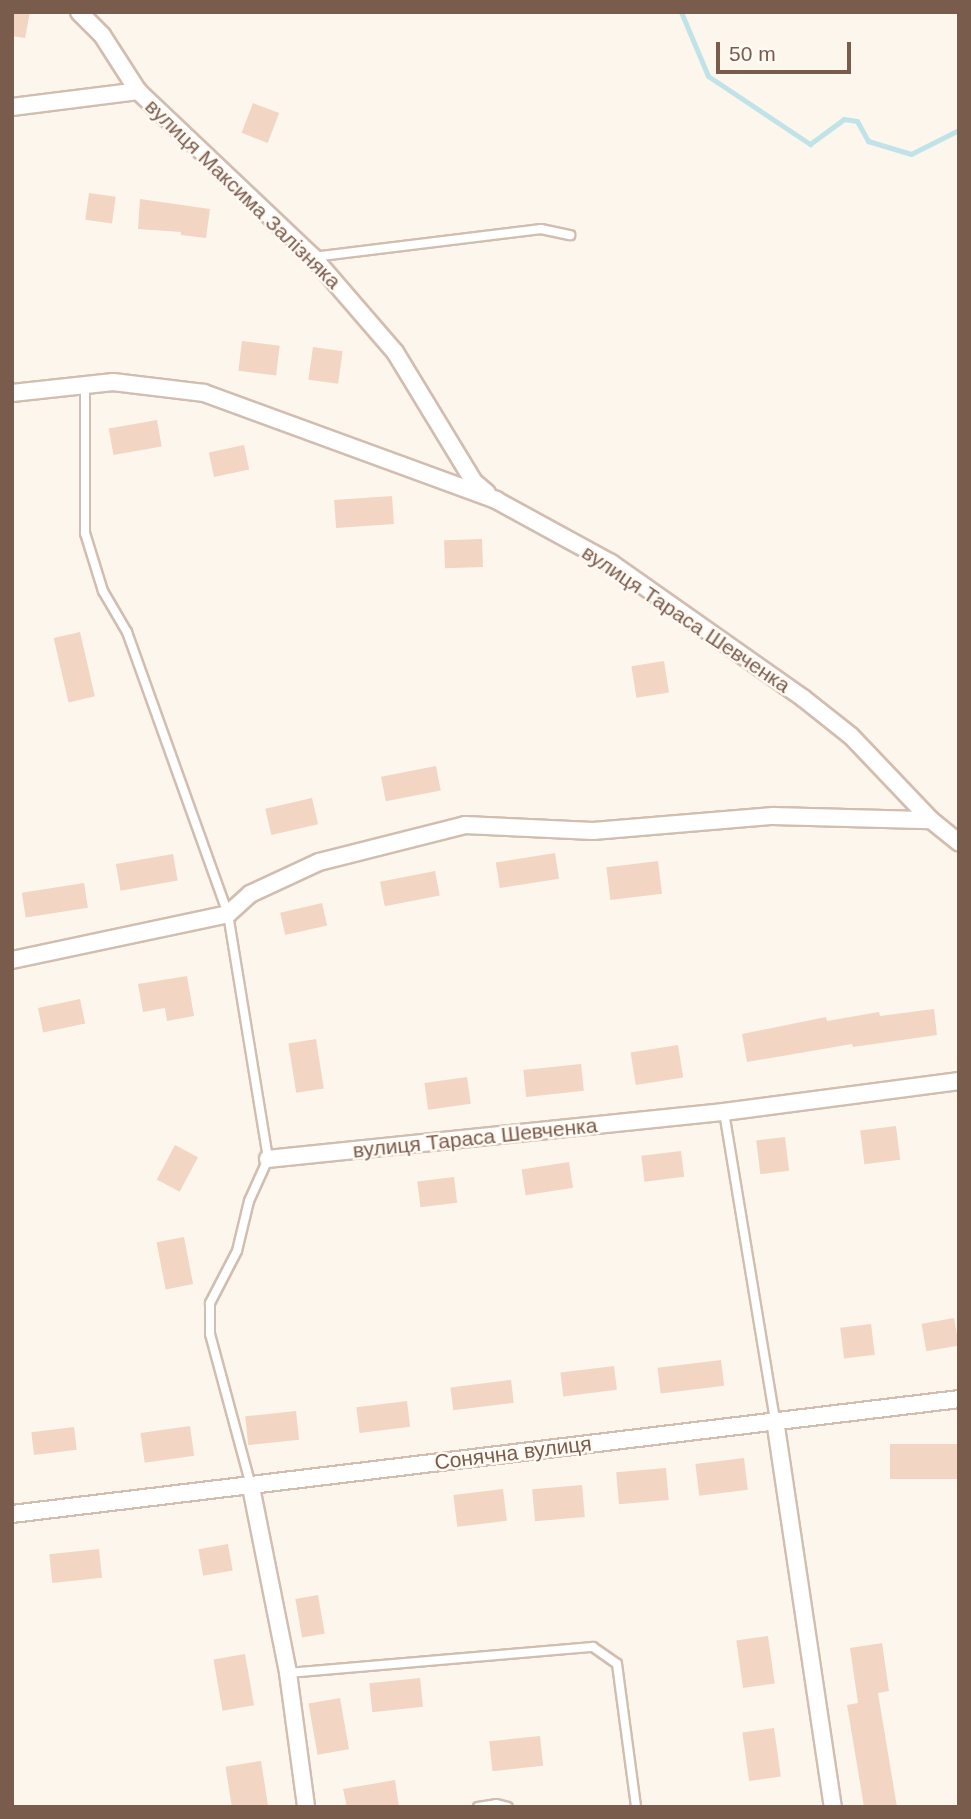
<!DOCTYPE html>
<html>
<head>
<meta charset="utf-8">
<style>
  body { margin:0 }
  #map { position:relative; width:971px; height:1819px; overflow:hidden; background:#fdf6ec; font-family:Helvetica,sans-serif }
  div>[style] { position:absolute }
  .stream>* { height:5px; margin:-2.5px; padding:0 2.5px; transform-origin:2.5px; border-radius:2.5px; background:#bfe3e8 }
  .building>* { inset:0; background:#f3d5c3; transform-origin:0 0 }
  .roads { filter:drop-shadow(2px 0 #d1beb0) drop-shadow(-2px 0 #d1beb0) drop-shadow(0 2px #d1beb0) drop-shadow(0 -2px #d1beb0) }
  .lane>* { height:8px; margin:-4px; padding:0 4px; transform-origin:4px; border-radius:4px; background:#fff }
  .street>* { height:16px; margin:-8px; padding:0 8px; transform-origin:8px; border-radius:8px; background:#fff }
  span { translate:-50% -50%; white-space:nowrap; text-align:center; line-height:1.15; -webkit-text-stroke:5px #fffaf3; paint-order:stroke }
  .street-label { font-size:21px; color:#7a5c4d }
  .frame { position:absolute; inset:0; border:14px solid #7a5c4d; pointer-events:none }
  .scale { position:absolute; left:716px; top:42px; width:135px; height:32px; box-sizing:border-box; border:4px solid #7a5c4d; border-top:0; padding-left:9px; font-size:21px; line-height:24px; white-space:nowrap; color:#7a5c4d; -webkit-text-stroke:5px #fffaf3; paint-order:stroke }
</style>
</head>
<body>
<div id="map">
  <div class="stream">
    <i style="left:681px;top:12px;width:69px;rotate:67.1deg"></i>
    <i style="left:708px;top:76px;width:123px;rotate:33.7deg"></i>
    <i style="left:810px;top:144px;width:42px;rotate:-36.3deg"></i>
    <i style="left:844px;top:119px;width:13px;rotate:9deg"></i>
    <i style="left:857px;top:121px;width:23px;rotate:61deg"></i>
    <i style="left:868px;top:141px;width:45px;rotate:16.8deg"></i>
    <i style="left:911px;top:154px;width:54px;rotate:-26.6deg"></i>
  </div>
  <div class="building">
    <i style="clip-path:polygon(12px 12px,30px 12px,25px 38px,12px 36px)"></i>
    <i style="left:253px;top:103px;width:28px;height:32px;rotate:21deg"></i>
    <i style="left:89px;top:193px;width:27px;height:27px;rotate:8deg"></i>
    <i style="clip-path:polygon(140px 199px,210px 209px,206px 238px,181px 235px,181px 232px,138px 229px)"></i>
    <i style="left:242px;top:341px;width:38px;height:30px;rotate:7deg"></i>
    <i style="left:313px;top:347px;width:30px;height:33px;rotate:8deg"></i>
    <i style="left:157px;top:420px;width:27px;height:49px;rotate:80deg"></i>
    <i style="left:244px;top:445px;width:25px;height:36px;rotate:78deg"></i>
    <i style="left:392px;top:496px;width:28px;height:58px;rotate:86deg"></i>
    <i style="left:482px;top:539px;width:28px;height:38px;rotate:88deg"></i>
    <i style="left:80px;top:632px;width:66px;height:27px;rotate:77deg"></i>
    <i style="left:664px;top:661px;width:32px;height:33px;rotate:81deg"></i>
    <i style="left:436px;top:766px;width:25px;height:56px;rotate:79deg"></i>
    <i style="left:312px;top:798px;width:27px;height:48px;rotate:77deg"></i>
    <i style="left:555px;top:853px;width:26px;height:60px;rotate:81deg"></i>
    <i style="left:173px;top:854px;width:27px;height:58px;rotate:80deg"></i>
    <i style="left:658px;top:861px;width:33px;height:52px;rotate:83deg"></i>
    <i style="left:435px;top:871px;width:25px;height:56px;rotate:79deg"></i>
    <i style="left:84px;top:883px;width:25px;height:63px;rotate:81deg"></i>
    <i style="left:322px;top:903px;width:23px;height:43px;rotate:77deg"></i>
    <i style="clip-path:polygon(187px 976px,194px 1016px,167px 1021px,165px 1008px,143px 1012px,138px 984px)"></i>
    <i style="left:80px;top:999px;width:25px;height:43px;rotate:78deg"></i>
    <i style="clip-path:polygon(934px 1009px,937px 1035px,853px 1047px,852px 1044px,747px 1062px,742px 1034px,826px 1017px,827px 1021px,879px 1012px,880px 1016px)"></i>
    <i style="left:316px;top:1039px;width:50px;height:28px;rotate:81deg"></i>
    <i style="left:678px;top:1045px;width:33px;height:48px;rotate:81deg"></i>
    <i style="left:581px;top:1064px;width:27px;height:58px;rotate:84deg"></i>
    <i style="left:467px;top:1077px;width:27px;height:43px;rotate:82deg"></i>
    <i style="left:896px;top:1126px;width:34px;height:36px;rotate:83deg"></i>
    <i style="left:785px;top:1137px;width:34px;height:29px;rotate:83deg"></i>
    <i style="left:175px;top:1145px;width:26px;height:39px;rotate:28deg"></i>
    <i style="left:681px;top:1151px;width:26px;height:40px;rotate:83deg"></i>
    <i style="left:569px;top:1162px;width:26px;height:48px;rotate:81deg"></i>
    <i style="left:454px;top:1177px;width:26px;height:37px;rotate:83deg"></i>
    <i style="left:184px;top:1237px;width:48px;height:28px;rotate:79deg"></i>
    <i style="left:954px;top:1318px;width:28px;height:33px;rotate:80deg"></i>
    <i style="left:871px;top:1324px;width:31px;height:31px;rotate:83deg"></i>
    <i style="left:721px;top:1360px;width:26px;height:64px;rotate:83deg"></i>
    <i style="left:614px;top:1366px;width:24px;height:54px;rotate:83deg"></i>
    <i style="left:511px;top:1380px;width:23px;height:61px;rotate:83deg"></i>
    <i style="left:407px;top:1401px;width:26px;height:51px;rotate:83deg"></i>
    <i style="left:296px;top:1411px;width:29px;height:51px;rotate:84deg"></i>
    <i style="left:190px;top:1426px;width:30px;height:50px;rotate:82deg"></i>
    <i style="left:74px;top:1427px;width:23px;height:43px;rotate:83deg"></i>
    <i style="left:959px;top:1444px;width:35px;height:69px;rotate:90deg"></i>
    <i style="left:744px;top:1458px;width:32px;height:49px;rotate:83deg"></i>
    <i style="left:666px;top:1468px;width:32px;height:50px;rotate:85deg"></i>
    <i style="left:582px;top:1485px;width:32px;height:50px;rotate:85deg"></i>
    <i style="left:503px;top:1489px;width:32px;height:50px;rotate:83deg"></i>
    <i style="left:228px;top:1544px;width:27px;height:30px;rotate:80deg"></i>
    <i style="left:99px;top:1549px;width:29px;height:50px;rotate:84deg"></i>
    <i style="left:318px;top:1595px;width:39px;height:23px;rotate:80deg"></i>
    <i style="left:768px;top:1636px;width:48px;height:32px;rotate:82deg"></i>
    <i style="clip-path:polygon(882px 1643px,889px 1691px,878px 1693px,897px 1807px,864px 1807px,847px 1705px,858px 1703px,850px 1648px)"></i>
    <i style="left:245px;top:1654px;width:52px;height:32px;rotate:80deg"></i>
    <i style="left:420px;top:1678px;width:29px;height:51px;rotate:84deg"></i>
    <i style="left:340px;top:1698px;width:52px;height:32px;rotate:80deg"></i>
    <i style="left:774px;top:1728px;width:49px;height:32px;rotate:82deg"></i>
    <i style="left:540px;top:1736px;width:30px;height:51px;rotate:84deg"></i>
    <i style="left:261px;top:1761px;width:47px;height:36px;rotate:81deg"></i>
    <i style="clip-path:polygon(395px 1780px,399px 1807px,347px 1807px,343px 1789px)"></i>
  </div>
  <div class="roads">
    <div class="lane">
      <i style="left:313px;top:257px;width:230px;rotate:-7deg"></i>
      <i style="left:541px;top:229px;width:30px;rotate:12deg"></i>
      <i style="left:85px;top:386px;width:147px;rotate:90deg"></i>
      <i style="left:85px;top:533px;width:61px;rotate:72.8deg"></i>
      <i style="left:103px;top:591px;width:48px;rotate:59.7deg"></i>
      <i style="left:127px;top:632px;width:300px;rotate:70.3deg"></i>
      <i style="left:228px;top:914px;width:248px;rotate:80.7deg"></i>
      <i style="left:268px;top:1159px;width:46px;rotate:114.3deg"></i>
      <i style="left:249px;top:1201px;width:51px;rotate:103.5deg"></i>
      <i style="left:237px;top:1251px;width:59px;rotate:117.4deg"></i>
      <i style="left:210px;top:1303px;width:31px;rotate:90deg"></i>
      <i style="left:210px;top:1334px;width:157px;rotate:74.9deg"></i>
      <i style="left:724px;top:1112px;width:312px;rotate:80.6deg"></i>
      <i style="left:288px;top:1673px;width:306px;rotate:-4.9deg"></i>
      <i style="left:593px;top:1647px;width:29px;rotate:35deg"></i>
      <i style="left:617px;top:1664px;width:144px;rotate:82.4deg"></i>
      <i style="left:478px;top:1807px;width:18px;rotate:-9deg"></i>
      <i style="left:496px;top:1804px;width:12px;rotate:14deg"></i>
    </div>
    <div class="street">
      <i style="left:79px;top:12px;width:33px;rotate:45deg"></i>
      <i style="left:102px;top:35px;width:67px;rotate:57.3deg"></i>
      <i style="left:138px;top:91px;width:241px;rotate:43.5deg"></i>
      <i style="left:313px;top:257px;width:125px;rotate:49.2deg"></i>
      <i style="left:395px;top:352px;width:152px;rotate:58.7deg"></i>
      <i style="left:474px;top:482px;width:17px;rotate:40deg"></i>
      <i style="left:12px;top:107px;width:127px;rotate:-7.2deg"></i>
      <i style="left:12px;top:393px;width:102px;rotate:-6.2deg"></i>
      <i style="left:113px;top:382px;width:92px;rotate:6.9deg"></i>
      <i style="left:204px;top:393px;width:311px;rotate:20.1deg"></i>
      <i style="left:496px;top:500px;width:131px;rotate:28.7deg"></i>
      <i style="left:611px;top:563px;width:235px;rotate:35.1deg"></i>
      <i style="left:803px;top:698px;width:61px;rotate:38.4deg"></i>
      <i style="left:851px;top:736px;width:116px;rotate:46.4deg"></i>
      <i style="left:931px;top:820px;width:36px;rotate:39deg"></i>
      <i style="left:12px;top:960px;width:221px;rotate:-12deg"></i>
      <i style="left:228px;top:914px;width:30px;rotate:-42deg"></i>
      <i style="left:250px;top:894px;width:76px;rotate:-24.9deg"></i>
      <i style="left:319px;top:862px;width:151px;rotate:-14.2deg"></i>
      <i style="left:465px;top:825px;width:128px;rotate:2.7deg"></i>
      <i style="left:593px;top:831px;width:181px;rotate:-4.8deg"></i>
      <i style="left:773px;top:816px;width:158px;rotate:1.5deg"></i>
      <i style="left:268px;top:1159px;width:458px;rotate:-5.9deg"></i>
      <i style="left:724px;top:1112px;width:237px;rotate:-7.5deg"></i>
      <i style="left:775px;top:1420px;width:391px;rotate:81.5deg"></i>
      <i style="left:251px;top:1487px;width:190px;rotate:78.7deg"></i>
      <i style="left:288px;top:1673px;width:135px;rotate:82.3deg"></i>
      <i style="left:12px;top:1514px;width:954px;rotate:-6.92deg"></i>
    </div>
  </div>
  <div class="street-label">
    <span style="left:243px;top:194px;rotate:44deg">вулиця Максима Залізняка</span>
    <span style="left:686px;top:619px;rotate:34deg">вулиця Тараса Шевченка</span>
    <span style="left:475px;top:1138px;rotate:-6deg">вулиця Тараса Шевченка</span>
    <span style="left:513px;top:1453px;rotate:-7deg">Сонячна вулиця</span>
  </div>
  <div class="frame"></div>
  <div class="scale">50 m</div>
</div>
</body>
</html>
